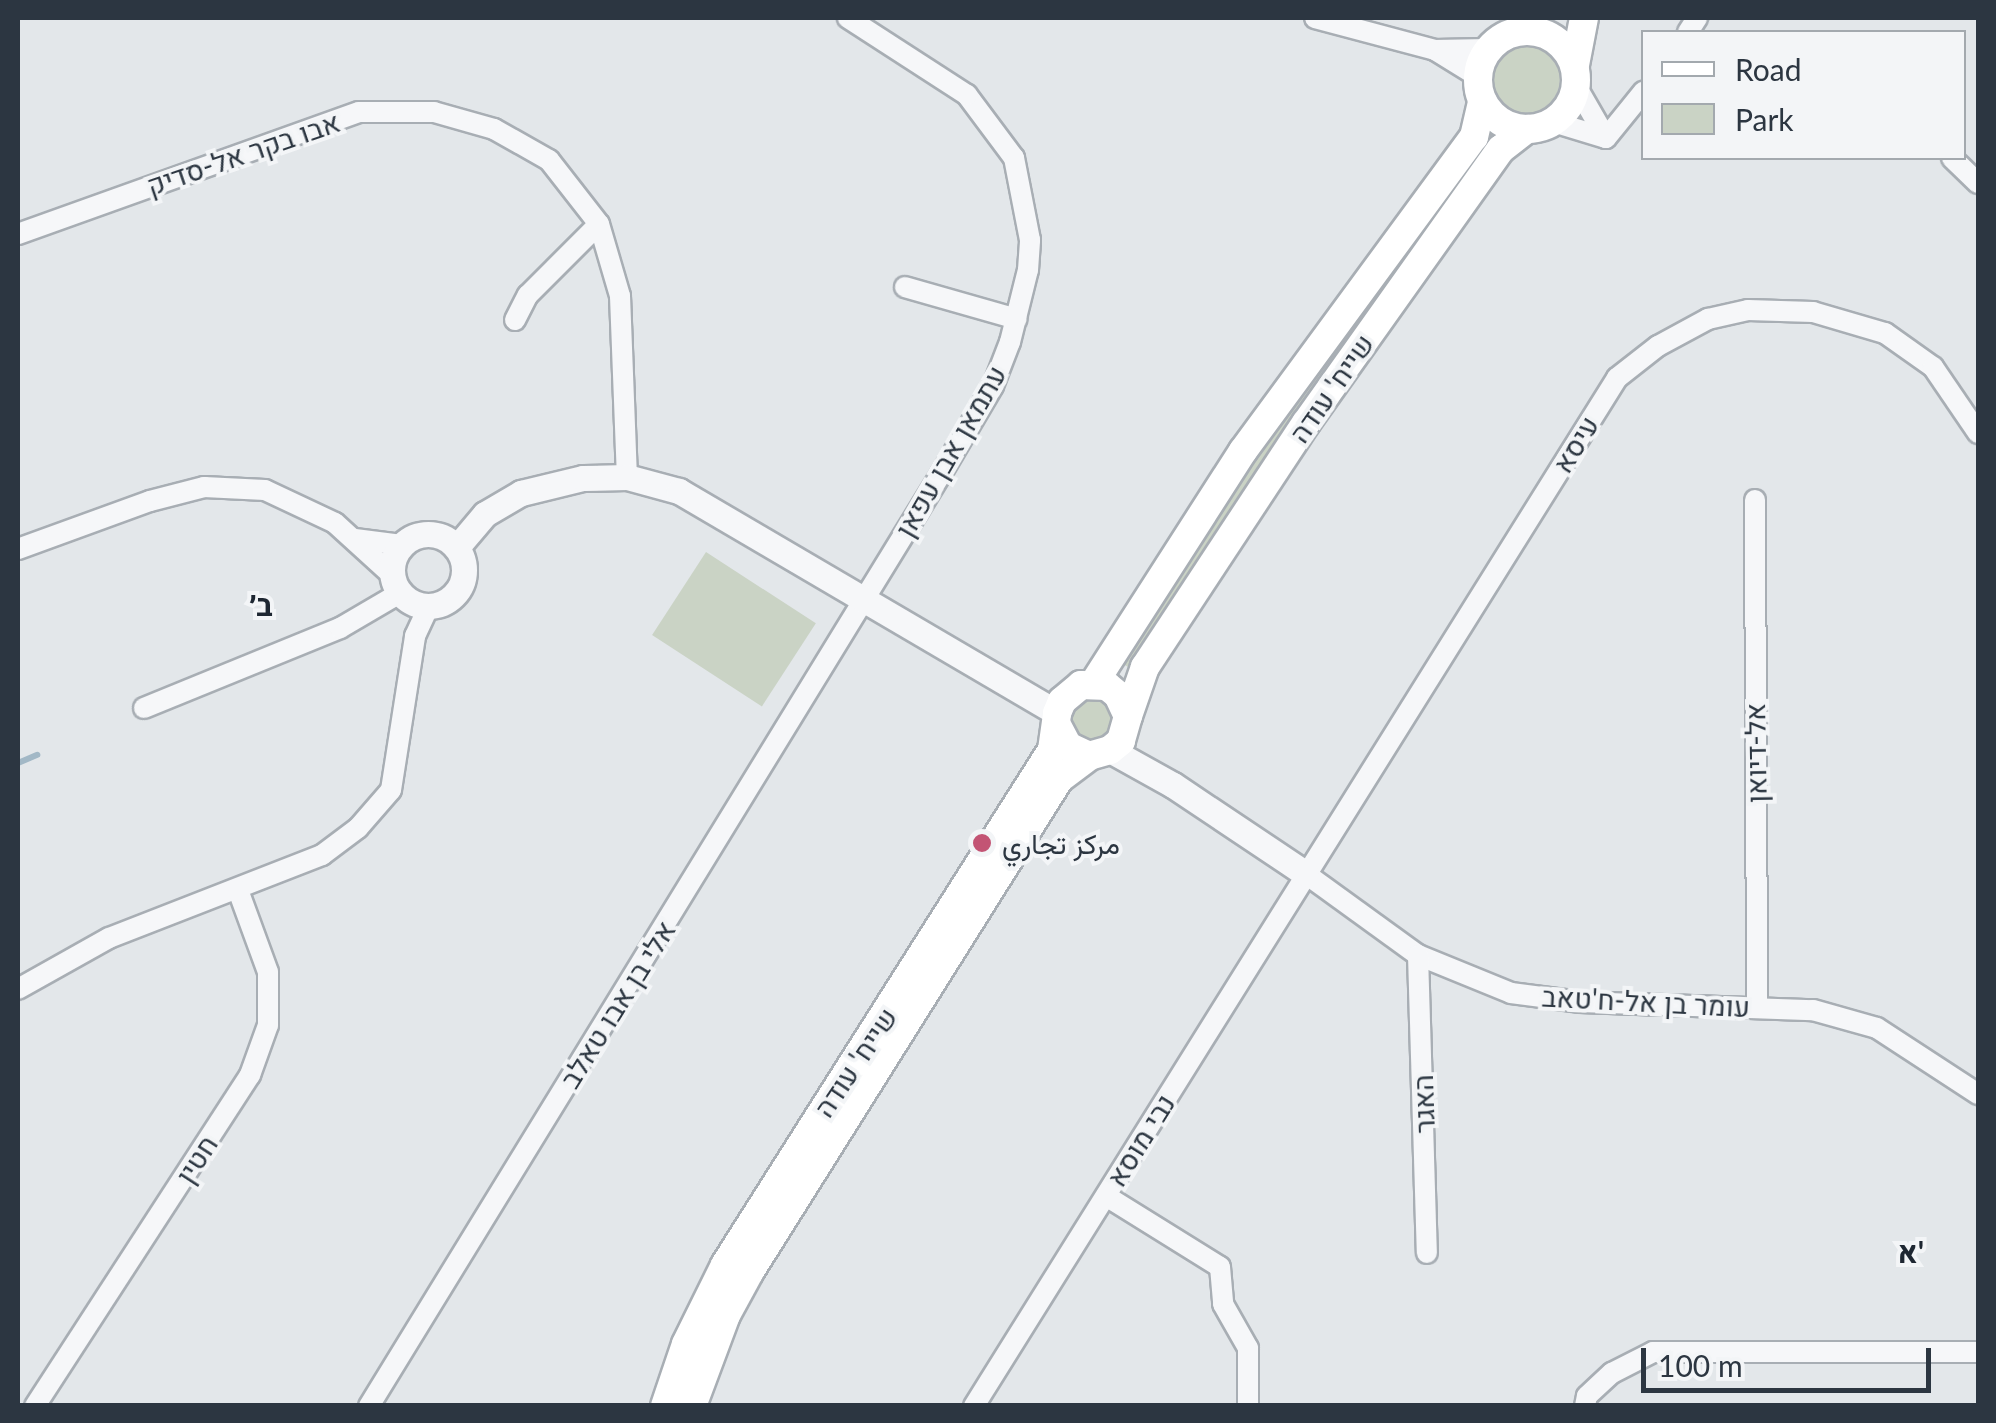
<!DOCTYPE html>
<html>
<head>
<meta charset="utf-8">
<style>
  body { margin:0 }
  #map { position:relative; width:1996px; height:1423px; overflow:hidden; background:#e3e7ea; font-family:Lato,Vazirmatn,Heebo,sans-serif }
  div>[style] { position:absolute }
  .green>* { inset:0; background:#cad3c5; transform-origin:0 0 }
  .round { border-radius:50% }
  .stream>* { height:6px; margin:-3px; padding:0 3px; transform-origin:3px; border-radius:3px; background:#a2b8c6 }
  .roads { filter:drop-shadow(2px 0 #a8aeb4) drop-shadow(-2px 0 #a8aeb4) drop-shadow(0 2px #a8aeb4) drop-shadow(0 -2px #a8aeb4) }
  .minor>* { height:20px; margin:-10px; padding:0 10px; transform-origin:10px; border-radius:10px; background:#f6f7f9 }
  .tertiary>* { height:25px; margin:-12.5px; padding:0 12.5px; transform-origin:12.5px; border-radius:12.5px; background:#f6f7f9 }
  .tertiary>.ring { margin:-12.5px; padding:0; box-sizing:content-box; background:none; border:25px solid #f6f7f9; border-radius:50% }
  .secondary>* { height:28px; margin:-14px; padding:0 14px; transform-origin:14px; border-radius:14px; background:#fff }
  .secondary>.ring { margin:-14px; padding:0; box-sizing:content-box; background:none; border:28px solid #fff; border-radius:50% }
  .dots>* { width:28px; height:28px; translate:-50% -50%; box-sizing:border-box; border:5px solid #f3f5f7; border-radius:50% }
  span { translate:-50% -50%; white-space:nowrap; text-align:center; line-height:1.15; -webkit-text-stroke:8px #f3f5f7; paint-order:stroke }
  .street-label { font-size:28px; color:#2c3641 }
  .poi-label { font-size:28px; color:#2c3641 }
  .left { translate:0 -50%; text-align:left }
  .neighbourhood-label { font-size:30px; color:#1e2732; font-weight:700 }
  .frame { position:absolute; inset:0; border:20px solid #2c3641; pointer-events:none }
  .legend { position:absolute; left:1641px; top:30px; width:325px; height:130px; box-sizing:border-box; background:#f3f5f7; border:2px solid #a3a9ae; margin:0; padding:12px 18px; list-style:none; font-size:30px; color:#2c3641 }
  .legend li { display:flex; align-items:center; gap:20px; height:50px }
  .legend b { width:50px; border:2px solid #a3a9ae }
  .scale { position:absolute; left:1641px; top:1348px; width:290px; height:45px; box-sizing:border-box; border:5px solid #2c3641; border-top:0; padding-left:12px; font-size:30px; line-height:35px; white-space:nowrap; color:#2c3641; -webkit-text-stroke:8px #f3f5f7; paint-order:stroke }
</style>
</head>
<body>
<div id="map">
  <div class="green">
    <i class="round" style="left:1490px;top:44px;width:70px;height:70px"></i>
    <i style="clip-path:polygon(1471px 121px,1488px 131px,1134px 670px,1119px 662px)"></i>
    <i style="left:706px;top:552px;width:131px;height:99px;rotate:33deg"></i>
    <i class="round" style="left:1071px;top:700px;width:42px;height:42px"></i>
  </div>
  <div class="stream">
    <i style="left:18px;top:763px;width:21px;rotate:-23deg"></i>
  </div>
  <div class="roads">
    <div class="minor">
      <i style="left:1315px;top:18px;width:124px;rotate:14.9deg"></i>
      <i style="left:1435px;top:50px;width:49px;rotate:31.8deg"></i>
      <i style="left:1688px;top:32px;width:17px;rotate:-57deg"></i>
      <i style="left:1435px;top:50px;width:53px;rotate:-1.1deg"></i>
      <i style="left:1576px;top:86px;width:60px;rotate:60deg"></i>
      <i style="left:1553px;top:122px;width:55px;rotate:16.8deg"></i>
      <i style="left:1606px;top:138px;width:60px;rotate:-51deg"></i>
      <i style="left:1952px;top:158px;width:36px;rotate:44deg"></i>
      <i style="left:18px;top:234px;width:362px;rotate:-19.7deg"></i>
      <i style="left:359px;top:112px;width:75px"></i>
      <i style="left:434px;top:112px;width:62px;rotate:15.8deg"></i>
      <i style="left:494px;top:129px;width:63px;rotate:29.4deg"></i>
      <i style="left:549px;top:160px;width:81px;rotate:52deg"></i>
      <i style="left:599px;top:224px;width:75px;rotate:73.7deg"></i>
      <i style="left:620px;top:296px;width:181px;rotate:87.8deg"></i>
      <i style="left:905px;top:287px;width:116px;rotate:15.9deg"></i>
      <i style="left:515px;top:320px;width:28px;rotate:-63deg"></i>
      <i style="left:528px;top:295px;width:100px;rotate:-45deg"></i>
      <i style="left:1755px;top:500px;width:506px;rotate:89.77deg"></i>
      <i style="left:355px;top:539px;width:47px;rotate:7.3deg"></i>
      <i style="left:18px;top:549px;width:140px;rotate:-20deg"></i>
      <i style="left:150px;top:501px;width:56px;rotate:-14.5deg"></i>
      <i style="left:204px;top:487px;width:61px;rotate:2.8deg"></i>
      <i style="left:265px;top:490px;width:77px;rotate:25.2deg"></i>
      <i style="left:335px;top:523px;width:77px;rotate:42.4deg"></i>
      <i style="left:144px;top:708px;width:212px;rotate:-22.2deg"></i>
      <i style="left:340px;top:628px;width:69px;rotate:-30.3deg"></i>
      <i style="left:1306px;top:874px;width:138px;rotate:35.9deg"></i>
      <i style="left:1418px;top:955px;width:100px;rotate:22.2deg"></i>
      <i style="left:1511px;top:993px;width:70px;rotate:7.4deg"></i>
      <i style="left:1580px;top:1002px;width:233px;rotate:2deg"></i>
      <i style="left:1813px;top:1010px;width:66px;rotate:15.7deg"></i>
      <i style="left:1877px;top:1028px;width:121px;rotate:33.2deg"></i>
      <i style="left:1418px;top:955px;width:298px;rotate:88.3deg"></i>
      <i style="left:18px;top:989px;width:104px;rotate:-29.3deg"></i>
      <i style="left:109px;top:938px;width:229px;rotate:-21.3deg"></i>
      <i style="left:322px;top:855px;width:45px;rotate:-36.9deg"></i>
      <i style="left:358px;top:828px;width:50px;rotate:-49deg"></i>
      <i style="left:391px;top:790px;width:156px;rotate:-81.1deg"></i>
      <i style="left:415px;top:636px;width:33px;rotate:-65deg"></i>
      <i style="left:1106px;top:1196px;width:134px;rotate:31.9deg"></i>
      <i style="left:1220px;top:1267px;width:37px;rotate:85deg"></i>
      <i style="left:1223px;top:1304px;width:51px;rotate:60.4deg"></i>
      <i style="left:1248px;top:1348px;width:58px;rotate:90deg"></i>
      <i style="left:35px;top:1406px;width:395px;rotate:-57deg"></i>
      <i style="left:250px;top:1075px;width:53px;rotate:-70.2deg"></i>
      <i style="left:268px;top:1025px;width:53px;rotate:-90deg"></i>
      <i style="left:268px;top:972px;width:87px;rotate:-110.1deg"></i>
      <i style="left:369px;top:1406px;width:1094px;rotate:-58.46deg"></i>
      <i style="left:941px;top:474px;width:102px;rotate:-59.4deg"></i>
      <i style="left:993px;top:386px;width:47px;rotate:-68.9deg"></i>
      <i style="left:1010px;top:342px;width:74px;rotate:-76deg"></i>
      <i style="left:1028px;top:270px;width:30px;rotate:-86deg"></i>
      <i style="left:1030px;top:240px;width:84px;rotate:-101deg"></i>
      <i style="left:1014px;top:158px;width:79px;rotate:-126.7deg"></i>
      <i style="left:967px;top:95px;width:142px;rotate:-147.1deg"></i>
      <i style="left:974px;top:1406px;width:1213px;rotate:-57.97deg"></i>
      <i style="left:1617px;top:378px;width:52px;rotate:-38deg"></i>
      <i style="left:1658px;top:346px;width:57px;rotate:-28.4deg"></i>
      <i style="left:1708px;top:319px;width:41px;rotate:-12.7deg"></i>
      <i style="left:1748px;top:310px;width:65px;rotate:1.8deg"></i>
      <i style="left:1813px;top:312px;width:75px;rotate:16.3deg"></i>
      <i style="left:1885px;top:333px;width:59px;rotate:35.3deg"></i>
      <i style="left:1933px;top:367px;width:80px;rotate:55.7deg"></i>
      <i style="left:1585px;top:1406px;width:10px;rotate:-79deg"></i>
      <i style="left:1587px;top:1396px;width:34px;rotate:-43deg"></i>
      <i style="left:1612px;top:1373px;width:46px;rotate:-27.1deg"></i>
      <i style="left:1653px;top:1352px;width:325px"></i>
    </div>
    <div class="tertiary">
      <i class="ring" style="left:392px;top:534px;width:47px;height:47px"></i>
      <i style="left:457px;top:547px;width:43px;rotate:-49.7deg"></i>
      <i style="left:485px;top:514px;width:42px;rotate:-30.3deg"></i>
      <i style="left:521px;top:493px;width:64px;rotate:-13.6deg"></i>
      <i style="left:583px;top:478px;width:44px;rotate:-1.3deg"></i>
      <i style="left:627px;top:477px;width:54px;rotate:15.1deg"></i>
      <i style="left:679px;top:491px;width:438px;rotate:30.4deg"></i>
      <i style="left:1110px;top:750px;width:72px;rotate:29.1deg"></i>
      <i style="left:1173px;top:785px;width:160px;rotate:33.8deg"></i>
    </div>
    <div class="secondary">
      <i class="ring" style="left:1478px;top:31px;width:70px;height:70px"></i>
      <i style="left:1575px;top:65px;width:48px;rotate:-79.2deg"></i>
      <i style="left:1094px;top:683px;width:276px;rotate:-57.3deg"></i>
      <i style="left:1243px;top:451px;width:390px;rotate:-53.7deg"></i>
      <i style="left:1474px;top:137px;width:37px;rotate:-77deg"></i>
      <i style="left:1128px;top:716px;width:52px;rotate:-70.9deg"></i>
      <i style="left:1145px;top:667px;width:292px;rotate:-56.6deg"></i>
      <i style="left:1306px;top:423px;width:336px;rotate:-54.6deg"></i>
      <i style="left:1501px;top:149px;width:33px;rotate:-38deg"></i>
      <i style="left:665px;top:1406px;width:65px;rotate:-71.3deg"></i>
      <i style="left:686px;top:1344px;width:88px;rotate:-63.7deg"></i>
      <i style="left:725px;top:1265px;width:610px;rotate:-57.59deg"></i>
      <i style="left:1052px;top:750px;width:37px;rotate:-82deg"></i>
      <i style="left:1057px;top:713px;width:13px;rotate:-67deg"></i>
      <i style="left:1062px;top:701px;width:25px;rotate:-40deg"></i>
      <i style="left:1081px;top:685px;width:26px;rotate:2deg"></i>
      <i style="left:1107px;top:686px;width:14px;rotate:39deg"></i>
      <i style="left:1118px;top:695px;width:23px;rotate:65deg"></i>
      <i style="left:1128px;top:716px;width:26px;rotate:106deg"></i>
      <i style="left:1121px;top:741px;width:14px;rotate:141deg"></i>
      <i style="left:1110px;top:750px;width:22px;rotate:164deg"></i>
      <i style="left:1089px;top:756px;width:23px;rotate:-155deg"></i>
      <i style="left:1068px;top:746px;width:24px;rotate:-118deg"></i>
      <i style="left:692px;top:1406px;width:97px;rotate:-69.5deg"></i>
      <i style="left:726px;top:1315px;width:50px;rotate:-61.4deg"></i>
      <i style="left:750px;top:1271px;width:581px;rotate:-57.87deg"></i>
      <i style="left:1059px;top:779px;width:38px;rotate:-37deg"></i>
    </div>
  </div>
  <div class="dots">
    <i style="left:982px;top:843px;background:#c35474"></i>
  </div>
  <div class="street-label">
    <span style="left:243px;top:153px;rotate:-19deg">אבו בקר אל-סדיק</span>
    <span style="left:1331px;top:388px;rotate:-55deg">שייח' עודה</span>
    <span style="left:1575px;top:444px;rotate:-58deg">עיסא</span>
    <span style="left:950px;top:451px;rotate:-60deg">עתמאן אבן עפאן</span>
    <span style="left:1755px;top:753px;rotate:-91deg">אל-דיואן</span>
    <span style="left:1646px;top:1001px;rotate:3deg">עומר בן אל-ח'טאב</span>
    <span style="left:617px;top:1004px;rotate:-58deg">אלי בן אבו טאלב</span>
    <span style="left:855px;top:1062px;rotate:-56deg">שייח' עודה</span>
    <span style="left:1423px;top:1104px;rotate:-92deg">האגר</span>
    <span style="left:1140px;top:1140px;rotate:-58deg">נבי מוסא</span>
    <span style="left:196px;top:1159px;rotate:-57deg">חטין</span>
  </div>
  <div class="poi-label">
    <span class="left" style="left:1002px;top:843px">مركز تجاري</span>
  </div>
  <div class="neighbourhood-label">
    <span style="left:261px;top:604px">ב׳</span>
    <span style="left:1911px;top:1251px">א'</span>
  </div>
  <div class="frame"></div>
  <ul class="legend">
  <li><b style="height:12px;background:#fff"></b>Road</li>
  <li><b style="height:28px;background:#cad3c5"></b>Park</li>
  </ul>
  <div class="scale">100 m</div>
</div>
</body>
</html>
